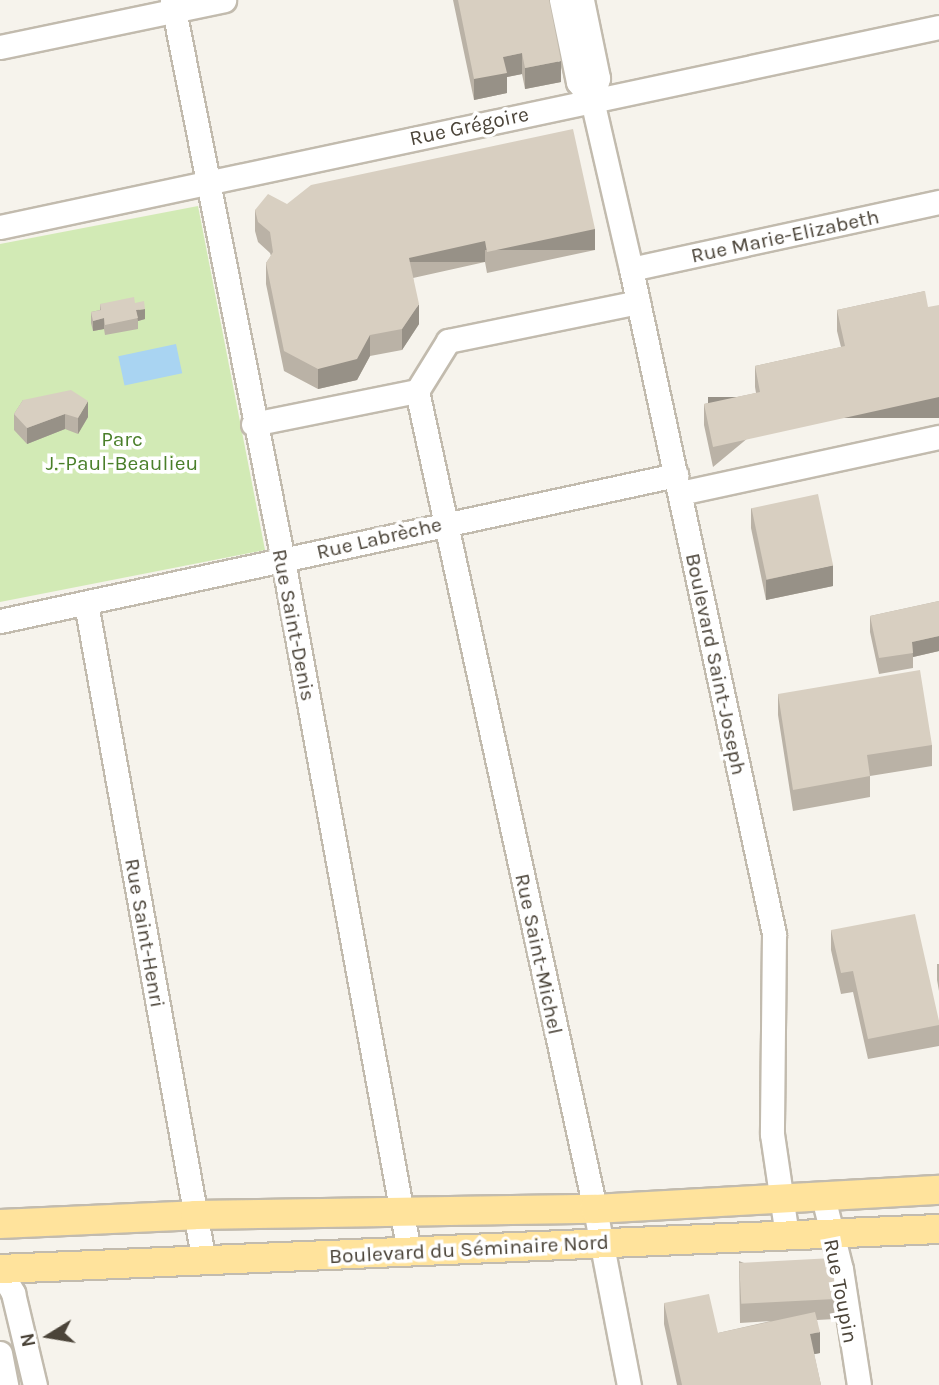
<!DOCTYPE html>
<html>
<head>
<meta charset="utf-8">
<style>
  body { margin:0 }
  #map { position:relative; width:939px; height:1385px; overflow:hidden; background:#f6f3ec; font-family:Karla,sans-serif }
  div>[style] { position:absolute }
  .green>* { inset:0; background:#d2eab5 }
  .water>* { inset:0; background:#a9d4f2; transform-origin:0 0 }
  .roads { filter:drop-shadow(2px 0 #c2bbae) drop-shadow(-2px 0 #c2bbae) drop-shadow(0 2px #c2bbae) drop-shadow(0 -2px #c2bbae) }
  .minor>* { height:23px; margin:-11.5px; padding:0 11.5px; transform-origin:11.5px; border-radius:11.5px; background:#fff }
  .major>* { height:28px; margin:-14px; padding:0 14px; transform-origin:14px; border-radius:14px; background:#ffe39c }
  .wall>* { inset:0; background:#bab2a6 }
  .shaded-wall>* { inset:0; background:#979187; transform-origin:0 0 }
  .building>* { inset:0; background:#d8cfc1; transform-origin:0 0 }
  span { translate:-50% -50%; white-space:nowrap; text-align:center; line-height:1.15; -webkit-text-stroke:7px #fff; paint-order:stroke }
  .street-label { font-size:21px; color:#4b4439 }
  .park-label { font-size:21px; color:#4a7f2a }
  .north { position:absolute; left:14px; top:1301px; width:70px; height:70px; -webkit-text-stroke:5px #fff; paint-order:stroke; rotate:259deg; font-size:19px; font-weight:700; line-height:28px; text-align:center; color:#4b4439 }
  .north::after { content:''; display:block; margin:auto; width:24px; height:32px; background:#4b4439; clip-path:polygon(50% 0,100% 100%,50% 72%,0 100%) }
</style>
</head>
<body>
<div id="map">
  <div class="green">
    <i style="clip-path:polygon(198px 206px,265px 550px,0 602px,0 244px)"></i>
  </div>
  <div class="water">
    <i style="left:176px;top:344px;width:30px;height:59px;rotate:78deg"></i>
  </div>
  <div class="roads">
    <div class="minor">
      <i style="left:172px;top:0;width:571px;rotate:78.79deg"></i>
      <i style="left:283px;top:560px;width:703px;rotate:79.68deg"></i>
      <i style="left:561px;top:0;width:84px;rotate:78.3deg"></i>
      <i style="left:578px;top:82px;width:23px;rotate:52deg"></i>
      <i style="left:592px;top:100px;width:173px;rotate:77deg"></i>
      <i style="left:631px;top:269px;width:680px;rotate:77.86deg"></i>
      <i style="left:774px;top:934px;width:200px;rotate:90.6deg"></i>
      <i style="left:772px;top:1134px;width:102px;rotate:81.6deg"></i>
      <i style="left:582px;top:0;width:80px;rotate:78.4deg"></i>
      <i style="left:598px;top:78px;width:23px;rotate:105deg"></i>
      <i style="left:0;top:47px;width:229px;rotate:-11.8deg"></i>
      <i style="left:0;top:227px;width:960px;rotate:-12.02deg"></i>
      <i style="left:631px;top:269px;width:315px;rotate:-12.3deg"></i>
      <i style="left:417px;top:391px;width:837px;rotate:77.72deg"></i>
      <i style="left:595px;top:1209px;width:179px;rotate:79.1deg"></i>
      <i style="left:253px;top:424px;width:167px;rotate:-11.4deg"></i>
      <i style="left:417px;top:391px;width:59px;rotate:-58.2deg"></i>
      <i style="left:448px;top:341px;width:194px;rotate:-11.6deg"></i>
      <i style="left:680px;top:493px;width:265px;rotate:-12.2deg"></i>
      <i style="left:86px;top:603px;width:669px;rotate:79.85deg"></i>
      <i style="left:0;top:621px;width:692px;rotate:-12.19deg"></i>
      <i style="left:823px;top:1197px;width:74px;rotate:76deg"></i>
      <i style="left:841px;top:1269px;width:117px;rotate:81.2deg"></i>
      <i style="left:0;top:1271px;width:26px;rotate:59deg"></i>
      <i style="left:13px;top:1293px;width:95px;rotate:76.6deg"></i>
      <i style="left:0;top:1353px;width:33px;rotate:79deg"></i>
    </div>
    <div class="major">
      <i style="left:0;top:1224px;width:195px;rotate:-2.6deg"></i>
      <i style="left:195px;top:1215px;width:400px;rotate:-0.9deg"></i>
      <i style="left:595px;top:1209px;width:345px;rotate:-3.2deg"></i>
      <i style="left:0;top:1269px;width:940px;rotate:-2.44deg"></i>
    </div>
  </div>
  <div class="wall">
    <i style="clip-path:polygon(453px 0,549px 0,561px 82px,525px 89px,522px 74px,507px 77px,507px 93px,474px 100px)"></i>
    <i style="clip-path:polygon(287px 204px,595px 250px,487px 273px,485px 262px,413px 278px,419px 324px,402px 350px,370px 356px,357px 380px,318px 389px,284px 371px,266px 284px,266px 263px,271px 256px,270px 253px,258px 242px,255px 231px,255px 210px)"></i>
    <i style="clip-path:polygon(925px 291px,713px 467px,704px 425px,704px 404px,756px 393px,755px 387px,755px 366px,841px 347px,837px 331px,837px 310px)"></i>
    <i style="clip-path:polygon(135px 303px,145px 319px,138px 321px,138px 329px,105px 335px,104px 329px,93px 331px,91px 323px,91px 312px,100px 310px,100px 304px)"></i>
    <i style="clip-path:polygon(23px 400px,88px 417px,78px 434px,65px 429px,27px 444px,14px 430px,14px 414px)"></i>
    <i style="clip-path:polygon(751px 508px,833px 586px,766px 600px,751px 528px)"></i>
    <i style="clip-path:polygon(939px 601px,939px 651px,913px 657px,913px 668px,879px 674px,870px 632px,870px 616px)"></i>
    <i style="clip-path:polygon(778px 694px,932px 745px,932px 766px,870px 776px,870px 797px,793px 811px,778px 715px)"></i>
    <i style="clip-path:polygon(831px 930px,939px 1021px,939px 1046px,868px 1059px,853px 992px,841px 994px,831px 950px)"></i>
    <i style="clip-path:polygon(937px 964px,939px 964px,939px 991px,937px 980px)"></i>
    <i style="clip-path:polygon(739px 1261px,835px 1299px,835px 1319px,817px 1320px,820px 1353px,814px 1354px,821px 1385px,677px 1385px,664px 1324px,664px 1303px,718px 1333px,771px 1321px,740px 1323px)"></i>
  </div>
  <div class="shaded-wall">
    <i style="clip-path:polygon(522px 53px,522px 74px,507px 77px,507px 93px,474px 100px,474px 79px,503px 57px)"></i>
    <i style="clip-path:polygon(561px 61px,561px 82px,525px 89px,525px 68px)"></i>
    <i style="left:595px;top:229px;width:21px;height:110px;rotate:90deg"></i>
    <i style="left:485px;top:241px;width:21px;height:78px;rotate:90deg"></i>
    <i style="clip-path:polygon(419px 304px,419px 324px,402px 350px,402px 329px)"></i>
    <i style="clip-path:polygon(145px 309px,145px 319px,138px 321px,136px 310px)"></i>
    <i style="clip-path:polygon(104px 318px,104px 329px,93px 331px,93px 321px)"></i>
    <i style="clip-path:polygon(370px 335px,370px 356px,357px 380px,318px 389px,318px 369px)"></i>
    <i style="left:939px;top:397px;width:21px;height:231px;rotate:90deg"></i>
    <i style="clip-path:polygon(88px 401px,88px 417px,78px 434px,78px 418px)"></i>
    <i style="clip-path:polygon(65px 414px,65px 429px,27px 444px,27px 428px)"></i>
    <i style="clip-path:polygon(833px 565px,833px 586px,766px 600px,766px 580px)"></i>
    <i style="clip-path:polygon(939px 636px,939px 651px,913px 657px,912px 642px)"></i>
    <i style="clip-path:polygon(820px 1332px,820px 1353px,810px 1355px,810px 1334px)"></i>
  </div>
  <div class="building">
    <i style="clip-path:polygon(458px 0,549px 0,561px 61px,525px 68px,522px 53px,503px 57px,507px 73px,474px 79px)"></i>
    <i style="clip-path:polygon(573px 129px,595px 229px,487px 252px,485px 241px,409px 258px,419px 304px,402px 329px,370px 335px,357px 359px,318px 369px,284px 351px,266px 263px,273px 252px,270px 232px,258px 222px,255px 210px,268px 194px,287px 204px,311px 185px)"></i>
    <i style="clip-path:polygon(925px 291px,928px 307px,939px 305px,939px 397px,713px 447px,704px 404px,760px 392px,755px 366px,845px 346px,837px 310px)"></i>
    <i style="clip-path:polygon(134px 297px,135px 303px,144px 301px,145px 309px,136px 310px,138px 318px,105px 325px,104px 318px,93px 321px,91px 312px,101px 310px,100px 304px)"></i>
    <i style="clip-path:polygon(71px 390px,88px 401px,78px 418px,65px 414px,27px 428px,14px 414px,23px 400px)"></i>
    <i style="left:818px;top:494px;width:73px;height:68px;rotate:78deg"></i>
    <i style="clip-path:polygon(939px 601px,939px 636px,912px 642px,913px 653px,879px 658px,870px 616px)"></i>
    <i style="clip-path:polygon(920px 670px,932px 745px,867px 755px,870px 776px,793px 790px,778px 694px)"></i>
    <i style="clip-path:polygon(915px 914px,939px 1021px,939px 1025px,868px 1039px,853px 971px,841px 973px,831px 930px)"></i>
    <i style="left:833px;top:1258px;width:41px;height:94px;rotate:87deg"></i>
    <i style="clip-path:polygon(709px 1294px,718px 1333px,815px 1312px,820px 1332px,810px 1334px,821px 1385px,682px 1385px,664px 1303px)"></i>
  </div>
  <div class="street-label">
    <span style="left:469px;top:126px;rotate:-12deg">Rue Grégoire</span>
    <span style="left:785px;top:236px;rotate:-12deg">Rue Marie-Elizabeth</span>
    <span style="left:379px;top:538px;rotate:-13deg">Rue Labrèche</span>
    <span style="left:294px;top:625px;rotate:79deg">Rue Saint-Denis</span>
    <span style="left:716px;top:664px;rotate:78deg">Boulevard Saint-Joseph</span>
    <span style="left:145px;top:933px;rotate:80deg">Rue Saint-Henri</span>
    <span style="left:539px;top:954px;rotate:78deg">Rue Saint-Michel</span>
    <span style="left:469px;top:1249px;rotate:-3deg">Boulevard du Séminaire Nord</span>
    <span style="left:841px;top:1291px;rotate:79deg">Rue Toupin</span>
  </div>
  <div class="park-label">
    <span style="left:122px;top:451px">Parc<br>J.-Paul-Beaulieu</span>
  </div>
  <div class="north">N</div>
</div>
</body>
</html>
